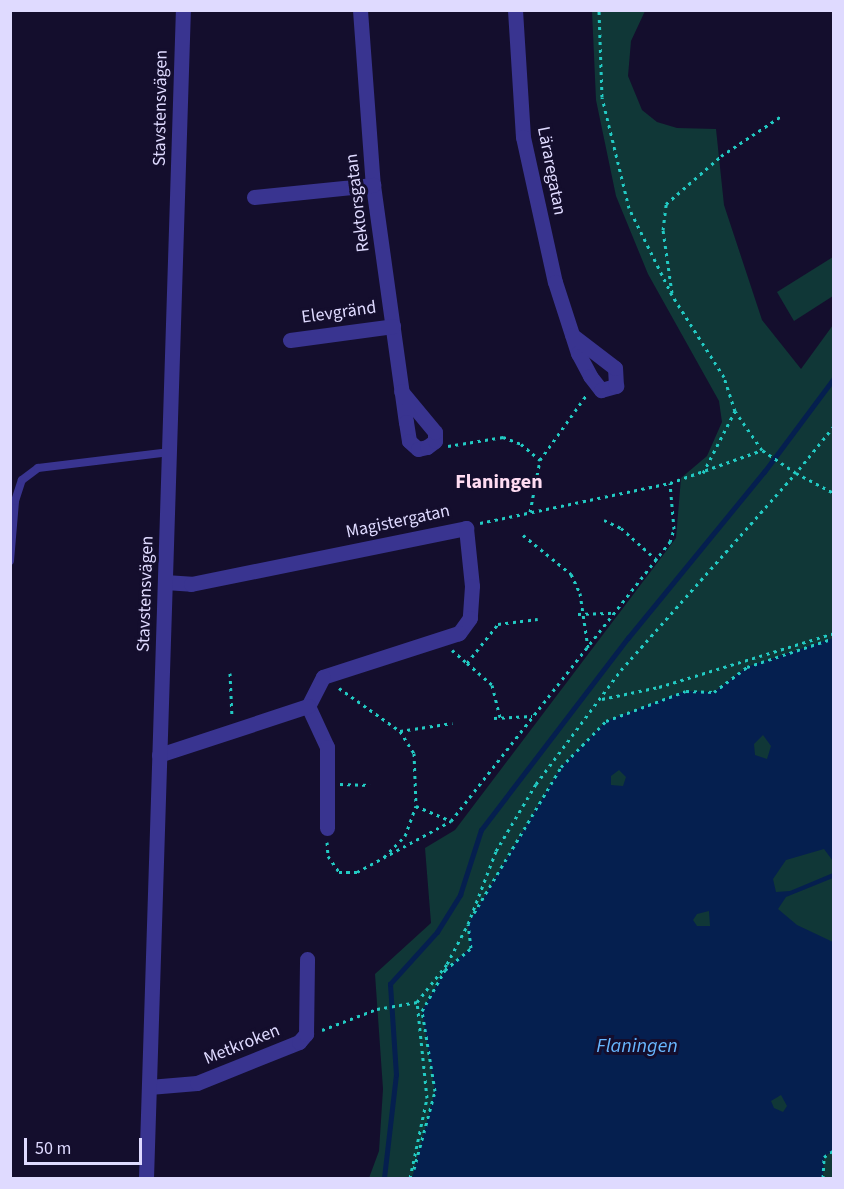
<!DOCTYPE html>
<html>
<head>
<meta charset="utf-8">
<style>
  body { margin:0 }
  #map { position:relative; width:844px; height:1189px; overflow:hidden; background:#140e2d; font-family:"Source Sans 3",sans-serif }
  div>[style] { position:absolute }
  .green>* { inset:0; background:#103737 }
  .water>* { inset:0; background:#051f4f }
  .stream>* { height:4.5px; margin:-2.25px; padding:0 2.25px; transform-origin:2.25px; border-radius:2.25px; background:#051f4f }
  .path>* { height:3px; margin-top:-1.5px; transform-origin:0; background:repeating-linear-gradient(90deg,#22cac3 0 3px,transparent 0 7.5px) }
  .lane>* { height:8px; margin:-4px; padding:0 4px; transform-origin:4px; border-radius:4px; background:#393490 }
  .street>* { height:15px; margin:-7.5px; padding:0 7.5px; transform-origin:7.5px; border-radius:7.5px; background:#393490 }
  span { translate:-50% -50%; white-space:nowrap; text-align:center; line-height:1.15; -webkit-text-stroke:6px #140e2d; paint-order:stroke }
  .street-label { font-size:18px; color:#dfdaff }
  .neighbourhood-label { font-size:20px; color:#ffdcf2; font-weight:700 }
  .water-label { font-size:20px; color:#68b7ff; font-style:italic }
  .frame { position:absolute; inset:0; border:12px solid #dfdaff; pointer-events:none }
  .scale { position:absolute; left:24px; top:1138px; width:118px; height:27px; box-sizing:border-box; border:3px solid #dfdaff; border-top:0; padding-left:8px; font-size:18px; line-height:21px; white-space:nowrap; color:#dfdaff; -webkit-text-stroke:4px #140e2d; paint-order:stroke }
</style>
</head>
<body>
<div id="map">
  <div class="green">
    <i style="clip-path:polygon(592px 11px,645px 11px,631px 41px,628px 76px,642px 110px,657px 122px,677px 128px,716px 129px,724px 205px,762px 320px,801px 369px,833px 325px,833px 1178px,369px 1178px,379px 1151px,383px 1089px,375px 974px,431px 923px,425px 848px,455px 830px,676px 538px,681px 478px,707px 456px,722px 422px,719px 401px,648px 274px,616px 196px,596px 100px)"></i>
    <i style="clip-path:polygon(833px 257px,833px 296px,794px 321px,777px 292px)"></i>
  </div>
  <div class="water">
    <i style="clip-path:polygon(evenodd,833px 638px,833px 861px,824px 849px,786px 860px,773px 879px,776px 892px,790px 891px,833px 873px,833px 878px,786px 897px,778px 909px,797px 925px,833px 942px,834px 1150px,824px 1157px,823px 1178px,412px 1178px,435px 1091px,422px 1011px,445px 970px,470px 948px,468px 924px,561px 767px,606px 721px,685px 691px,714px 692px,747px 667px,833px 638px,763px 735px,771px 746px,767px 759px,755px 755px,754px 744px,763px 735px,833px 638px,619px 770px,626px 777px,623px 786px,611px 785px,611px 776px,619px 770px,833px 638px,709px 911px,710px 926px,697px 926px,693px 920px,697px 914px,709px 911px,833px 638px,781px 1095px,787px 1106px,783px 1112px,774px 1108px,771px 1101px,781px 1095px)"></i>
  </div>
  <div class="stream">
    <i style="left:384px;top:1178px;width:104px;rotate:-83.4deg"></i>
    <i style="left:396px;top:1075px;width:91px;rotate:-93.8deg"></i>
    <i style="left:390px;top:984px;width:70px;rotate:-47.9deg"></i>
    <i style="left:437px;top:932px;width:44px;rotate:-58.1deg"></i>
    <i style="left:460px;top:895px;width:68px;rotate:-72.1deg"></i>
    <i style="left:481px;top:830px;width:242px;rotate:-52.6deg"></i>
    <i style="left:628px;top:638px;width:215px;rotate:-50.7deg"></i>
    <i style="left:764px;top:472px;width:117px;rotate:-53.3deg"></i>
  </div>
  <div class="path">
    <i style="left:672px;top:293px;width:64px;rotate:-98.1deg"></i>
    <i style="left:663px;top:230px;width:26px;rotate:-83deg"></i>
    <i style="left:666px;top:204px;width:73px;rotate:-41.1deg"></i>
    <i style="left:721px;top:156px;width:71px;rotate:-33.5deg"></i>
    <i style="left:834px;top:426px;width:60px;rotate:129deg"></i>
    <i style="left:796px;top:473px;width:43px;rotate:27.8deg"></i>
    <i style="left:448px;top:446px;width:56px;rotate:-9.3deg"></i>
    <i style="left:503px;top:437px;width:19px;rotate:21deg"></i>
    <i style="left:521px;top:444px;width:25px;rotate:40deg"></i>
    <i style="left:703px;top:473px;width:70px;rotate:-62.7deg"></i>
    <i style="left:530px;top:512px;width:53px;rotate:-79.1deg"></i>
    <i style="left:540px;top:460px;width:81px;rotate:-54.5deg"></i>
    <i style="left:604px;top:520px;width:19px;rotate:25deg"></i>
    <i style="left:621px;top:528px;width:50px;rotate:41.7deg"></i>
    <i style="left:480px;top:523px;width:194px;rotate:-11.9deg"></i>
    <i style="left:670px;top:483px;width:98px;rotate:-19.7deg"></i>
    <i style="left:523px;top:535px;width:62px;rotate:39.1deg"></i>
    <i style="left:571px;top:574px;width:21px;rotate:65deg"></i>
    <i style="left:580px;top:593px;width:56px;rotate:81.7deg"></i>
    <i style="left:578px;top:614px;width:37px;rotate:-2deg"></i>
    <i style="left:452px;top:650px;width:20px;rotate:41deg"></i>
    <i style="left:467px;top:663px;width:50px;rotate:-51.5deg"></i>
    <i style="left:498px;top:624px;width:40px;rotate:-7.1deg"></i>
    <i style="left:467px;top:663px;width:33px;rotate:41deg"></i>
    <i style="left:492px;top:685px;width:34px;rotate:76deg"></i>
    <i style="left:230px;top:673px;width:44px;rotate:87.4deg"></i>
    <i style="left:339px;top:688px;width:75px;rotate:35.2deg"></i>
    <i style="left:400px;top:731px;width:53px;rotate:-8.7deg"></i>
    <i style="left:602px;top:699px;width:58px;rotate:-11.9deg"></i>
    <i style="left:659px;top:687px;width:183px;rotate:-17.1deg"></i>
    <i style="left:494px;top:718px;width:38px;rotate:-3deg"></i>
    <i style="left:400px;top:731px;width:26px;rotate:58deg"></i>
    <i style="left:414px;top:753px;width:53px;rotate:87.8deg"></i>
    <i style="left:416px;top:806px;width:38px;rotate:23deg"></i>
    <i style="left:340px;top:784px;width:30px;rotate:2deg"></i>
    <i style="left:327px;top:842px;width:14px;rotate:86deg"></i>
    <i style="left:328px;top:856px;width:19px;rotate:55deg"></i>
    <i style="left:339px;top:872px;width:18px"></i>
    <i style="left:357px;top:872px;width:107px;rotate:-28.5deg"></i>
    <i style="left:451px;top:821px;width:355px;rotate:-51.9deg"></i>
    <i style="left:670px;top:542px;width:14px;rotate:-73deg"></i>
    <i style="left:674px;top:529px;width:46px;rotate:-95deg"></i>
    <i style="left:384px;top:857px;width:30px;rotate:-45deg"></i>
    <i style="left:405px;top:836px;width:32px;rotate:-70deg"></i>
    <i style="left:474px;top:913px;width:170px;rotate:-59.2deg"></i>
    <i style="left:561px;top:767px;width:64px;rotate:-45.6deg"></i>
    <i style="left:606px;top:721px;width:85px;rotate:-20.6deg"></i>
    <i style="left:686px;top:691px;width:28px;rotate:2deg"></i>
    <i style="left:714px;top:692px;width:41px;rotate:-37.1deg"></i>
    <i style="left:747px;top:667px;width:92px;rotate:-18.4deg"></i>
    <i style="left:322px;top:1030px;width:59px;rotate:-20.9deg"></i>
    <i style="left:377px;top:1009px;width:41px;rotate:-9.9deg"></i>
    <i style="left:414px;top:1169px;width:81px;rotate:-74.9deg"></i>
    <i style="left:435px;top:1091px;width:81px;rotate:-99.2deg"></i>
    <i style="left:422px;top:1011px;width:47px;rotate:-60.7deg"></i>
    <i style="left:445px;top:970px;width:34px;rotate:-40deg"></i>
    <i style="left:471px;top:948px;width:24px;rotate:-97deg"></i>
    <i style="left:410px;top:1178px;width:82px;rotate:-78deg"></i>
    <i style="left:427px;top:1098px;width:97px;rotate:-95.9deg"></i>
    <i style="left:417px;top:1002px;width:48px;rotate:-51.7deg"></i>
    <i style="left:447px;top:964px;width:45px;rotate:-62.3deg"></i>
    <i style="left:468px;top:924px;width:78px;rotate:-69deg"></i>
    <i style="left:496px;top:851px;width:78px;rotate:-59.2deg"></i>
    <i style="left:536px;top:784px;width:142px;rotate:-53.3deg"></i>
    <i style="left:621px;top:670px;width:264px;rotate:-48.4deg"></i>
    <i style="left:796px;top:473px;width:41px;rotate:-145.9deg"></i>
    <i style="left:762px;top:450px;width:47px;rotate:-124.7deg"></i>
    <i style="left:735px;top:411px;width:36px;rotate:-108deg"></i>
    <i style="left:724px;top:377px;width:97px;rotate:-122.4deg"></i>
    <i style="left:672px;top:295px;width:97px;rotate:-116.3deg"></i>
    <i style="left:629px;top:208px;width:114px;rotate:-103.7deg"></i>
    <i style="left:602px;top:97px;width:87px;rotate:-92deg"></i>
    <i style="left:823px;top:1178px;width:21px;rotate:-87deg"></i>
    <i style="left:824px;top:1157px;width:12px;rotate:-35deg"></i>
  </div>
  <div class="lane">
    <i style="left:10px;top:561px;width:60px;rotate:-85.2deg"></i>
    <i style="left:15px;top:501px;width:22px;rotate:-72deg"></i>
    <i style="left:22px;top:480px;width:20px;rotate:-37deg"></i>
    <i style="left:38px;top:468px;width:133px;rotate:-6.9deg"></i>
  </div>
  <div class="street">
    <i style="left:360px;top:10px;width:175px;rotate:85.8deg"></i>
    <i style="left:373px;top:185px;width:239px;rotate:82.1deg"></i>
    <i style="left:406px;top:422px;width:19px;rotate:81deg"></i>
    <i style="left:409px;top:441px;width:12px;rotate:42deg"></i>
    <i style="left:418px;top:449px;width:9px;rotate:-13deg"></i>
    <i style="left:427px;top:447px;width:10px;rotate:-37deg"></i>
    <i style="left:435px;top:441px;width:9px;rotate:-90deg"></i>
    <i style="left:435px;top:432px;width:53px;rotate:-129.7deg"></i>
    <i style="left:515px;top:10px;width:127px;rotate:86.4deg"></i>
    <i style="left:523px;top:137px;width:148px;rotate:77.6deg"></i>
    <i style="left:555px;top:282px;width:75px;rotate:72.1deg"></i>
    <i style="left:578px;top:353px;width:26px;rotate:62deg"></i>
    <i style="left:590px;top:376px;width:18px;rotate:52deg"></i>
    <i style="left:601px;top:390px;width:16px;rotate:-15deg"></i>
    <i style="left:616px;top:386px;width:18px;rotate:-93deg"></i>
    <i style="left:615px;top:368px;width:54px;rotate:-142.5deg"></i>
    <i style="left:254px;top:197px;width:120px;rotate:-5.8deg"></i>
    <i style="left:290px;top:340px;width:104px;rotate:-7.7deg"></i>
    <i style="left:165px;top:582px;width:26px;rotate:4deg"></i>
    <i style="left:191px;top:584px;width:281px;rotate:-11.5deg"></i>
    <i style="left:466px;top:528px;width:58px;rotate:84.1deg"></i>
    <i style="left:472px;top:586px;width:32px;rotate:94deg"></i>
    <i style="left:470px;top:618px;width:19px;rotate:126deg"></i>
    <i style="left:459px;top:633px;width:143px;rotate:162.1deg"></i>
    <i style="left:323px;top:677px;width:33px;rotate:117deg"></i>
    <i style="left:308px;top:706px;width:45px;rotate:65.1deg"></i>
    <i style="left:327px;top:747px;width:81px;rotate:90deg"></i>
    <i style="left:159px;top:755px;width:157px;rotate:-18.2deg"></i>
    <i style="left:149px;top:1087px;width:48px;rotate:-4.8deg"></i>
    <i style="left:197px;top:1083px;width:110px;rotate:-21.9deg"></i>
    <i style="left:299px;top:1042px;width:11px;rotate:-49deg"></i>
    <i style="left:306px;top:1034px;width:75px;rotate:-89.2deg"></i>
    <i style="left:146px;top:1178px;width:1169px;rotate:-88.19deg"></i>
  </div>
  <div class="street-label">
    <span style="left:161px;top:108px;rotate:-89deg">Stavstensvägen</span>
    <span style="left:551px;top:171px;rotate:79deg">Läraregatan</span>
    <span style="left:358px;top:203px;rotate:-97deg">Rektorsgatan</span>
    <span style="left:339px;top:313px;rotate:-8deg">Elevgränd</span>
    <span style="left:398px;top:522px;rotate:-12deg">Magistergatan</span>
    <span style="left:146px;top:594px;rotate:-88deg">Stavstensvägen</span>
    <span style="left:242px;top:1045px;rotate:-22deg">Metkroken</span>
  </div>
  <div class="neighbourhood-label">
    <span style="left:499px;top:482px">Flaningen</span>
  </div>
  <div class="water-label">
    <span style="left:637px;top:1046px">Flaningen</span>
  </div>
  <div class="frame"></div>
  <div class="scale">50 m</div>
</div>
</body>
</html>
